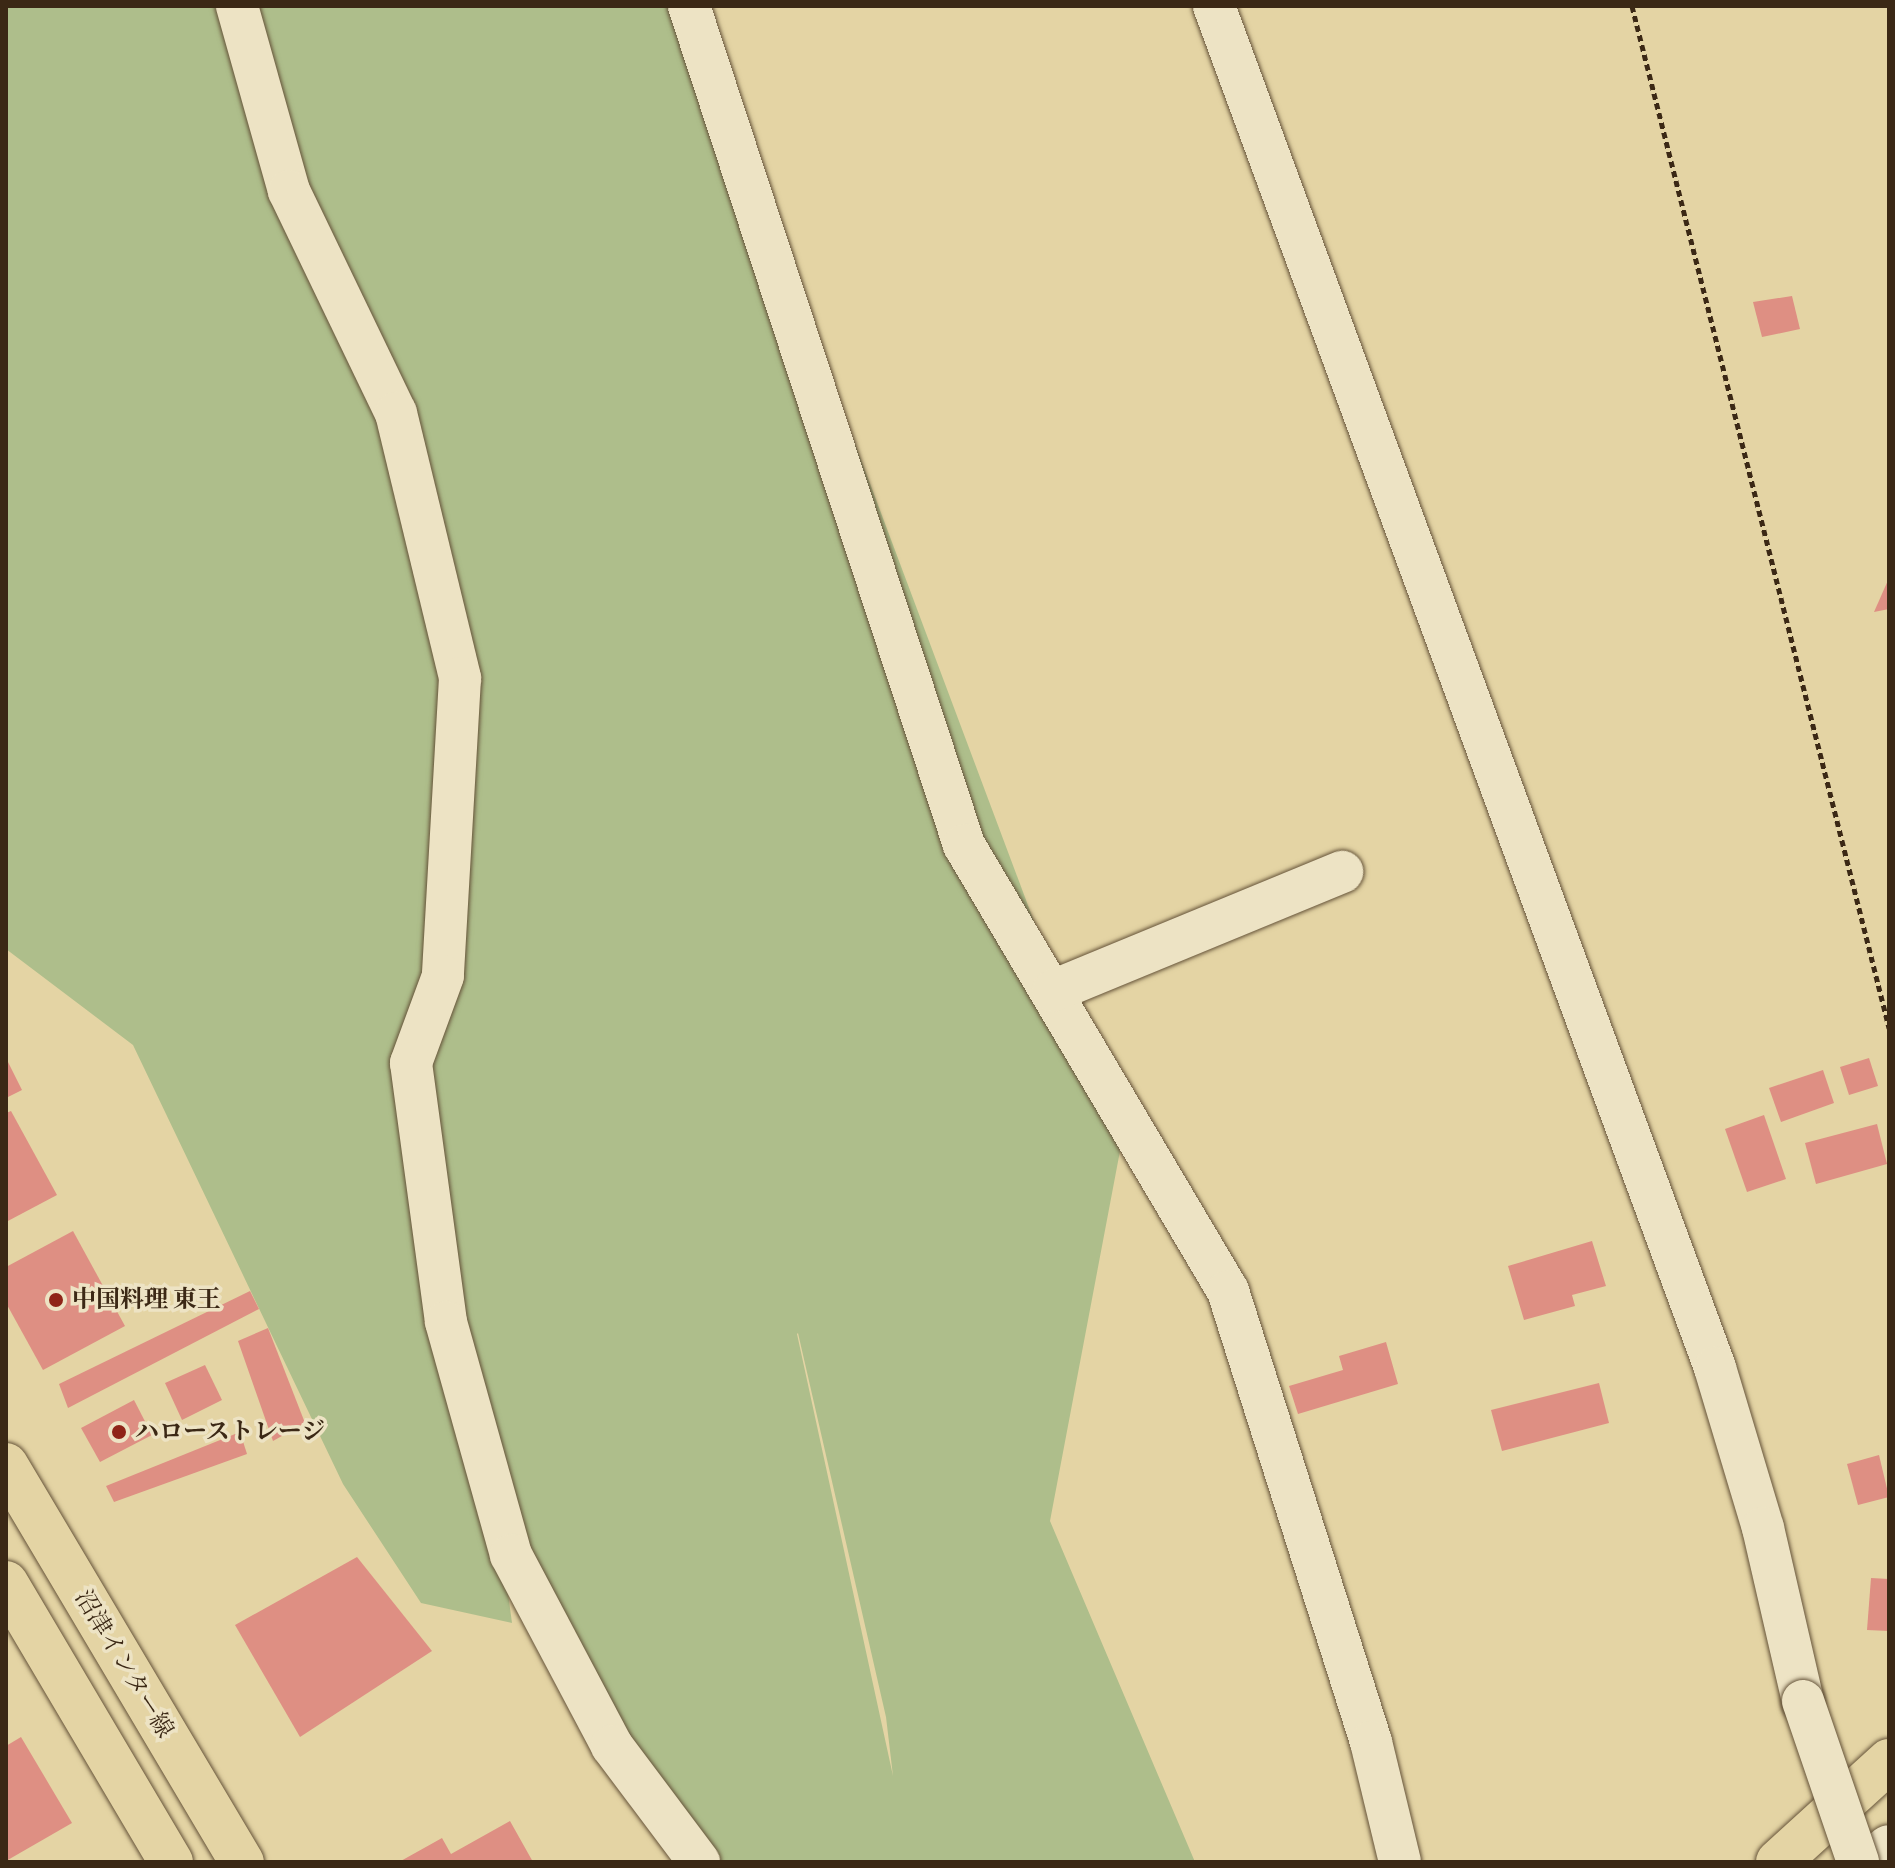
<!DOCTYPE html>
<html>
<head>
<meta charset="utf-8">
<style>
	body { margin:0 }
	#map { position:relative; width:1895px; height:1868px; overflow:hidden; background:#e4d4a4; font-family:"IM FELL Double Pica","Noto Serif JP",serif }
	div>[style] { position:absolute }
	.green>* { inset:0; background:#aebe8b }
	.building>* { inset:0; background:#de8f83 }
	.path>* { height:5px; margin-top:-2.5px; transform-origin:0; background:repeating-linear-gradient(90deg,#3b2815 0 6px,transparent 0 10px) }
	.roads { filter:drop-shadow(0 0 2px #655339) drop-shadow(0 0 2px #655339) }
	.minor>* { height:42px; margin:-21px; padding:0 21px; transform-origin:21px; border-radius:21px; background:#ede3c4 }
	.tertiary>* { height:44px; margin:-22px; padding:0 22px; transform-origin:22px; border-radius:22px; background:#ede3c4 }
	.primary>* { height:44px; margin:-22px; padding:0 22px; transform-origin:22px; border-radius:22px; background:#e4d4a4 }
	.trunk>* { height:44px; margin:-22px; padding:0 22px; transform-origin:22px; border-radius:22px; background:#e4d4a4 }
	.bridges { filter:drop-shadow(0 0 2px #655339) drop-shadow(0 0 2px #655339) }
	.minor-bridge>* { height:42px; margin:-21px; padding:0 21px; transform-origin:21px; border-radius:21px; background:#ede3c4 }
	.dots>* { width:22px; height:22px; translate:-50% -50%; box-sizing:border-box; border:4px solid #ede3c4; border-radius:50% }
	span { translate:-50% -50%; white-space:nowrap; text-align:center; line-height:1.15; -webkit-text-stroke:7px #ede3c4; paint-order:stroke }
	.poi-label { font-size:24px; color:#3b2815; font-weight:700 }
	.left { translate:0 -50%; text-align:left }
	.street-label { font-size:24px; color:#3b2815 }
	.frame { position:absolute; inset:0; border:8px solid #3b2815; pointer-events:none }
</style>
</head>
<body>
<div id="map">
	<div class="green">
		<i style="clip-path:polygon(evenodd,6px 6px,702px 6px,808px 318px,1120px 1151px,1050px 1521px,1195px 1862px,694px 1862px,511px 1555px,485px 1423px,512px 1623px,421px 1603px,343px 1484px,133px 1045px,6px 949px,6px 6px,798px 1333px,886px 1717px,893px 1776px,797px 1334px,798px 1333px)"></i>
	</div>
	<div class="building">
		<i style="clip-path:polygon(1792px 296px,1800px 329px,1762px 337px,1753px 302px)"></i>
		<i style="clip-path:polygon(1889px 578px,1889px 609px,1874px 612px)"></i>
		<i style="clip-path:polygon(6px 1058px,22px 1090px,6px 1098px)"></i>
		<i style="clip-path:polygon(1869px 1058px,1878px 1086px,1849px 1095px,1840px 1067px)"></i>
		<i style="clip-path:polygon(1823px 1070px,1834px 1103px,1781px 1122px,1769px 1088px)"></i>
		<i style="clip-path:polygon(11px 1111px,57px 1195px,6px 1222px,6px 1113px)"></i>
		<i style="clip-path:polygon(1764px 1115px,1786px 1179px,1747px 1192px,1725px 1129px)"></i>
		<i style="clip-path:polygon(1877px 1124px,1887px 1164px,1816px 1184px,1805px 1143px)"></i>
		<i style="clip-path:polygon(73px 1231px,125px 1326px,43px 1370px,6px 1303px,6px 1267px)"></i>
		<i style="clip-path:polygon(1592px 1241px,1606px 1286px,1572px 1295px,1575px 1306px,1524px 1320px,1508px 1266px)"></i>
		<i style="clip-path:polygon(250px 1291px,259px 1309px,68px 1408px,59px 1384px)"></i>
		<i style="clip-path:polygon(268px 1328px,305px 1423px,273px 1441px,238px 1341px)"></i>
		<i style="clip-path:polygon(1386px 1342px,1398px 1384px,1298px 1414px,1289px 1386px,1343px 1370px,1339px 1356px)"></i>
		<i style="clip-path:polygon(205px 1365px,222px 1400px,182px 1420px,165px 1383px)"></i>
		<i style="clip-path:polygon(1599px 1383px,1609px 1423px,1502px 1451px,1491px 1410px)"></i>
		<i style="clip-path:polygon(134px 1400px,152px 1435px,100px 1462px,81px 1428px)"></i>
		<i style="clip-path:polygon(240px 1432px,247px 1454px,114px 1502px,106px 1486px)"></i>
		<i style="clip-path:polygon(1879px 1455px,1889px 1497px,1858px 1505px,1847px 1464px)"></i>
		<i style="clip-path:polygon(357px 1557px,432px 1651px,300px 1737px,235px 1625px)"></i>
		<i style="clip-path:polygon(1871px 1578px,1889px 1579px,1889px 1631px,1867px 1630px)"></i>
		<i style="clip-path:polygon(21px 1737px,72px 1823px,6px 1861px,6px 1746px)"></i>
		<i style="clip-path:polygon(510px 1821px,533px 1862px,399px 1862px,442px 1838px,451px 1854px)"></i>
	</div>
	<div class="path">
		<i style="left:1632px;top:6px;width:1054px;rotate:75.88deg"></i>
	</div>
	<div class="roads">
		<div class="minor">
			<i style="left:237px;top:6px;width:192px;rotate:74.3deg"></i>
			<i style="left:289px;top:191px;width:246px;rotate:64.3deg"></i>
			<i style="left:396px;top:413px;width:273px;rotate:76.4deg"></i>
			<i style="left:460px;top:678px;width:298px;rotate:93.3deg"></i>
			<i style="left:443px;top:976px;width:93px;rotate:110.2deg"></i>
			<i style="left:411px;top:1063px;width:261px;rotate:82.3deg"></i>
			<i style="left:446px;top:1322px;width:242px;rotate:74.4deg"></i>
			<i style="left:511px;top:1555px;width:216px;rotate:62.1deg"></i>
			<i style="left:612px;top:1746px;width:145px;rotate:53.1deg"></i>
			<i style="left:689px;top:6px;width:883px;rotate:71.85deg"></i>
			<i style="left:964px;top:845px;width:518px;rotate:59.38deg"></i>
			<i style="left:1228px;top:1291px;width:473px;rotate:72.4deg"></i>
			<i style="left:1371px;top:1742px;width:123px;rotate:76.4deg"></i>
			<i style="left:1214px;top:6px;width:1451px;rotate:69.8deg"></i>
			<i style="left:1715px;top:1368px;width:167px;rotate:73.3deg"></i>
			<i style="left:1763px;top:1528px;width:178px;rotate:77deg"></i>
			<i style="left:1053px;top:991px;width:313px;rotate:-22.4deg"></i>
		</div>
		<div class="tertiary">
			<i style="left:1871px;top:1862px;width:23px;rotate:-40deg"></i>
		</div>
		<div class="primary">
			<i style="left:6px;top:1465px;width:462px;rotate:59.3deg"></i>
			<i style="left:6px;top:1583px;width:324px;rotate:59.4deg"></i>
		</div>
		<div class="trunk">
			<i style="left:1778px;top:1862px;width:150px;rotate:-42.3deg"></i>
		</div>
	</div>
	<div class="bridges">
		<div class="minor-bridge">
			<i style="left:1803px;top:1701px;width:170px;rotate:71.1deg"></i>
		</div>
	</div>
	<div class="dots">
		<i style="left:56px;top:1300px;background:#8f2418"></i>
		<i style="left:119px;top:1432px;background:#8f2418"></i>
	</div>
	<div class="poi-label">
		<span class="left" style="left:72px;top:1300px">中国料理 東王</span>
		<span class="left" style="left:135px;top:1432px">ハローストレージ</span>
	</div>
	<div class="street-label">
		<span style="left:124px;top:1664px;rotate:59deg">沼津インター線</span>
	</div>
	<div class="frame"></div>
</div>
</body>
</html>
